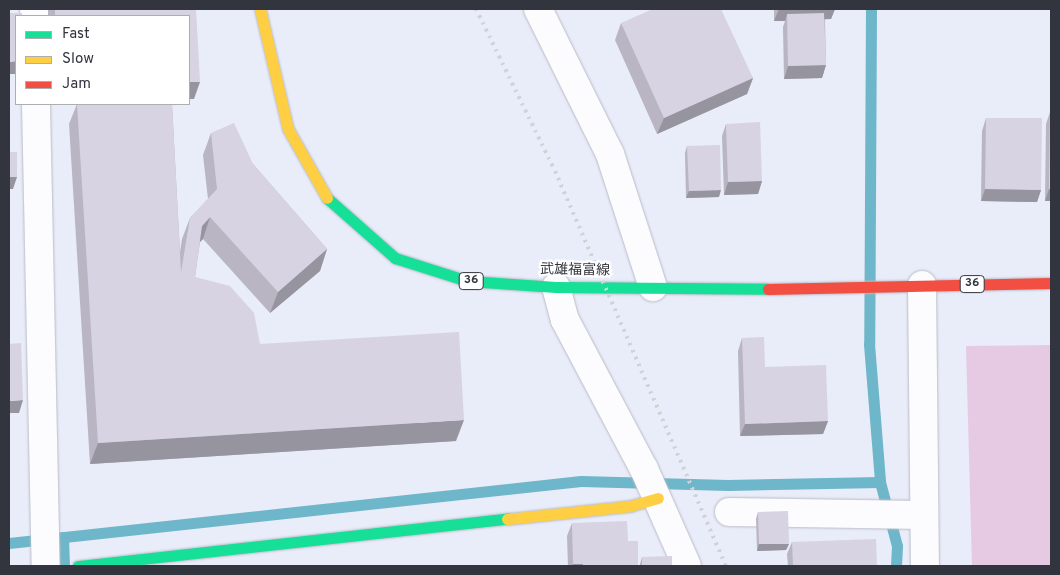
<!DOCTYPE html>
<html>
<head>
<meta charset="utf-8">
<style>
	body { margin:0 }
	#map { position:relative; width:1060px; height:575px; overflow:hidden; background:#e9ecf9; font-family:Overpass,"Noto Sans JP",sans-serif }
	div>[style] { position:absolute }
	.green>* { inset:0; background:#e6c9e2 }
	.stream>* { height:11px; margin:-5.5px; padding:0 5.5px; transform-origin:5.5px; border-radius:5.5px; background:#6eb6c9 }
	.roads { filter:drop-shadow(0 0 1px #b9bcc6) drop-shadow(0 0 1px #b9bcc6) }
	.street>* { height:28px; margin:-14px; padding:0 14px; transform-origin:14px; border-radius:14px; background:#fcfcfe }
	.fast>* { height:11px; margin:-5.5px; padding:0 5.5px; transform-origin:5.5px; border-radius:5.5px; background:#16e098 }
	.slow>* { height:11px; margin:-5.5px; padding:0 5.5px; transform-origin:5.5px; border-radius:5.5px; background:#ffcf43 }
	.jam>* { height:11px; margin:-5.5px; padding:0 5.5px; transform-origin:5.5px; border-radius:5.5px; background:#f24e42 }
	.rail>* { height:4px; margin-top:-2px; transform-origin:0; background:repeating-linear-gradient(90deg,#d1d2d6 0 2.5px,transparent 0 7.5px) }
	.wall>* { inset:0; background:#b9b5c3 }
	.shaded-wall>* { inset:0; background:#96949f }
	.building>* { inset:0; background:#d7d3e3 }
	span { translate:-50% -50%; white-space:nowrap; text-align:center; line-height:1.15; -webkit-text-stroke:4.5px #fff; paint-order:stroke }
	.shield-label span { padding:1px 4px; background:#fff; border:1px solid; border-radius:4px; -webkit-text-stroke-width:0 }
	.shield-label { font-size:12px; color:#33353e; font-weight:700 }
	.street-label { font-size:14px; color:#33353e }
	.frame { position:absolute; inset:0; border:10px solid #33353e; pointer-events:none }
	.legend { position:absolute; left:15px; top:15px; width:175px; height:90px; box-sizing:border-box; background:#fff; border:1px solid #adaeb2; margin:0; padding:6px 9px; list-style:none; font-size:15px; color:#33353e }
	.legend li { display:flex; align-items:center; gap:10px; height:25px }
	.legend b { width:25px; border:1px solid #adaeb2 }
</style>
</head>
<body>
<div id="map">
	<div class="green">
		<i style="clip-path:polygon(1051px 345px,1051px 566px,972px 566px,966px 346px)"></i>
	</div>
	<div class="stream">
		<i style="left:871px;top:9px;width:335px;rotate:90.3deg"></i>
		<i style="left:869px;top:344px;width:138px;rotate:85.4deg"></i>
		<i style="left:880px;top:482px;width:66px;rotate:75.1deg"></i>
		<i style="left:897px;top:546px;width:20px;rotate:93deg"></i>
		<i style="left:63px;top:537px;width:29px;rotate:88deg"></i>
		<i style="left:9px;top:543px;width:575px;rotate:-6.19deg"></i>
		<i style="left:581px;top:481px;width:147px;rotate:1.6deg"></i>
		<i style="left:728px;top:485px;width:152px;rotate:-1.1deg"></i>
	</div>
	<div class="roads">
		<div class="street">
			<i style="left:34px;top:9px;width:7px;rotate:82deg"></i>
			<i style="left:538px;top:9px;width:162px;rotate:63.6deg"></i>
			<i style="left:610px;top:154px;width:140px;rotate:72.1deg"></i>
			<i style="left:36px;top:104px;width:462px;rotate:88.8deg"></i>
			<i style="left:922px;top:285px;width:281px;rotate:89.4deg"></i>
			<i style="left:556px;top:287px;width:34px;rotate:75deg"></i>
			<i style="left:565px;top:320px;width:169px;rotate:62.1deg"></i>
			<i style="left:644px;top:469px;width:106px;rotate:66.1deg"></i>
			<i style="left:729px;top:512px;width:195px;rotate:0.9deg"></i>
		</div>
		<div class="fast">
			<i style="left:327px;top:198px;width:91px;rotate:41.4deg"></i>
			<i style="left:395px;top:258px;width:77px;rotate:17.5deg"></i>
			<i style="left:468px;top:281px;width:88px;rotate:3.9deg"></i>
			<i style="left:556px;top:287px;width:212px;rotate:0.5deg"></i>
			<i style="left:78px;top:566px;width:432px;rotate:-6.3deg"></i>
		</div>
		<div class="slow">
			<i style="left:260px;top:9px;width:123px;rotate:76.9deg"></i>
			<i style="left:288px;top:129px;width:79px;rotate:60.5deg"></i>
			<i style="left:507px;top:519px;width:124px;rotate:-6deg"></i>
			<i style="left:630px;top:506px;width:29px;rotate:-16deg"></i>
		</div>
		<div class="jam">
			<i style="left:768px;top:289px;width:283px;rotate:-1.2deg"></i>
		</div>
	</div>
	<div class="rail">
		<i style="left:476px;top:9px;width:180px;rotate:64deg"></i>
		<i style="left:555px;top:171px;width:430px;rotate:66.6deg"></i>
	</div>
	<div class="wall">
		<i style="clip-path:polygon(48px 9px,196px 9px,194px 99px,189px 99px,189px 16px,48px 16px)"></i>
		<i style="clip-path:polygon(774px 9px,835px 9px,831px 19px,825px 19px,826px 65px,822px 78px,784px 79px,783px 27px,785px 21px,774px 21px)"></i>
		<i style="clip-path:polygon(621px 23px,753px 78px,747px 94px,657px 134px,615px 40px)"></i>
		<i style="clip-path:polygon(52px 104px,172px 104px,180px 252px,182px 239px,190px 218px,208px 199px,203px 155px,211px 133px,253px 164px,327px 249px,320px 271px,270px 313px,203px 239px,200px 242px,195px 277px,260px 344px,456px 441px,90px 464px,69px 124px,77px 104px,52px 105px)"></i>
		<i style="clip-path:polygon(1050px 112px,1051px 201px,1045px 201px,1046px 124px)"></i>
		<i style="clip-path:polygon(986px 118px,1041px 190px,1037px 202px,981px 201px,982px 131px)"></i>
		<i style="clip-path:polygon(726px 124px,762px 181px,758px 194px,724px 195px,722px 136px)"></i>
		<i style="clip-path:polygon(687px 146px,719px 197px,686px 198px,685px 153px)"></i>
		<i style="clip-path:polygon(742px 338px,765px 367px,828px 421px,823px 434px,740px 436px,738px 351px)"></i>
		<i style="clip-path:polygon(758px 512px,789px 544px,786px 550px,757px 551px,756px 519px)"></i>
		<i style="clip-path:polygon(572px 523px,628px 541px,638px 566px,568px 566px,567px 536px)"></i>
		<i style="clip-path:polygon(792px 542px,877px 566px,788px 566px,787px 554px)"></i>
		<i style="clip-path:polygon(642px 557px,672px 566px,640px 566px,640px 564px)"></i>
	</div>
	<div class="shaded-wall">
		<i style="clip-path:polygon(779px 9px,835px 9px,831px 19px,787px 21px,787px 14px,785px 21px,774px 21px)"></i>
		<i style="clip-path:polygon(16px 61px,16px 74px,9px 74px,9px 62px)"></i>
		<i style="clip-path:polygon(826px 65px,822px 78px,784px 79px,788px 66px)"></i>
		<i style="clip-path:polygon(753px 78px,747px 94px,657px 134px,664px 118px)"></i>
		<i style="clip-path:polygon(189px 82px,200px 82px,194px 99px,189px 99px)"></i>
		<i style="clip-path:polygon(53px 104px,78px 104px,52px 105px)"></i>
		<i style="clip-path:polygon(9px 177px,17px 177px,13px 189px,9px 189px)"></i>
		<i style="clip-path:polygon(762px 181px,758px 194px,724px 195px,728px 182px)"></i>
		<i style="clip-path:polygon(985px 189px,1041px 190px,1037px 202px,981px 201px)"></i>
		<i style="clip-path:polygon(1049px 189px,1051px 189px,1051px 201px,1045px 201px)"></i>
		<i style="clip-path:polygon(721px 190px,719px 197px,686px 198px,689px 191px)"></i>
		<i style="clip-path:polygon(210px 217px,203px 239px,194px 248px,202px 226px)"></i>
		<i style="clip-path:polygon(327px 249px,320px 271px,270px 313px,278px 292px)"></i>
		<i style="clip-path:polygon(23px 400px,19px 413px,9px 413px,9px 401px)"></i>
		<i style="clip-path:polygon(464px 420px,456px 441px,90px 464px,98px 443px)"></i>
		<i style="clip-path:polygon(828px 421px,823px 434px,740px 436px,745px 424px)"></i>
		<i style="clip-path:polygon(759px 544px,789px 544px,786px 550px,757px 551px)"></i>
		<i style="clip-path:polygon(573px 564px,583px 564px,582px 566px,572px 566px)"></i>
	</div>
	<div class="building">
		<i style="clip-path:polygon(55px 9px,196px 9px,200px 82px,189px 82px,189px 16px,55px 16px)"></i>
		<i style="clip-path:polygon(653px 9px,721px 9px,753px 78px,664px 118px,621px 23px)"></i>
		<i style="clip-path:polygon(9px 13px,22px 13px,22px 16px,16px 16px,16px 61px,9px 62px)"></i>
		<i style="clip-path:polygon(824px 13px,826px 65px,788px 66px,787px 14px)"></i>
		<i style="clip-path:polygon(77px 104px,172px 104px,181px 272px,190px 218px,217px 189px,211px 133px,234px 123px,253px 164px,327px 249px,278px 292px,210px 217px,202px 226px,195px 277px,230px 286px,254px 313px,260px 344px,459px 332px,464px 420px,98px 443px)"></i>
		<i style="clip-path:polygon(1050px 112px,1051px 112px,1051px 189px,1049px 189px)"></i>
		<i style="clip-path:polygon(986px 118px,1042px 118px,1041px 190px,985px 189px)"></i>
		<i style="clip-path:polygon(760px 122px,762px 181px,728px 182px,726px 124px)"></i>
		<i style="clip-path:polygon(720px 145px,721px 190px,689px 191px,687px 146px)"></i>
		<i style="clip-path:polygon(9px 152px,17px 152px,17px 177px,9px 177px)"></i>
		<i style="clip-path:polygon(764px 337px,765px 367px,826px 365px,828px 421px,745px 424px,742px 338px)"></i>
		<i style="clip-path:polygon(21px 343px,23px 400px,9px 401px,9px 344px)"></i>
		<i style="clip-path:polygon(788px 511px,789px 544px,759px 544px,758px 512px)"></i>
		<i style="clip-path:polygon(627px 521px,628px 541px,638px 541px,638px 566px,583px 566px,583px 564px,573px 564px,572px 523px)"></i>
		<i style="clip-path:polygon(876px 539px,877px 566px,793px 566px,792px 542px)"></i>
		<i style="clip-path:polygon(672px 556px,672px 566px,642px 566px,642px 557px)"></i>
	</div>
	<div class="shield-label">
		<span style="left:471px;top:281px">36</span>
		<span style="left:972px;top:284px">36</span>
	</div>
	<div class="street-label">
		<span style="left:575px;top:271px;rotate:1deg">武雄福富線</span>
	</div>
	<div class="frame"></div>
	<ul class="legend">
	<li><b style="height:6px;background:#16e098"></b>Fast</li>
	<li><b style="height:6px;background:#ffcf43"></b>Slow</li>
	<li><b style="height:6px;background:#f24e42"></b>Jam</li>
	</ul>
</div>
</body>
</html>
